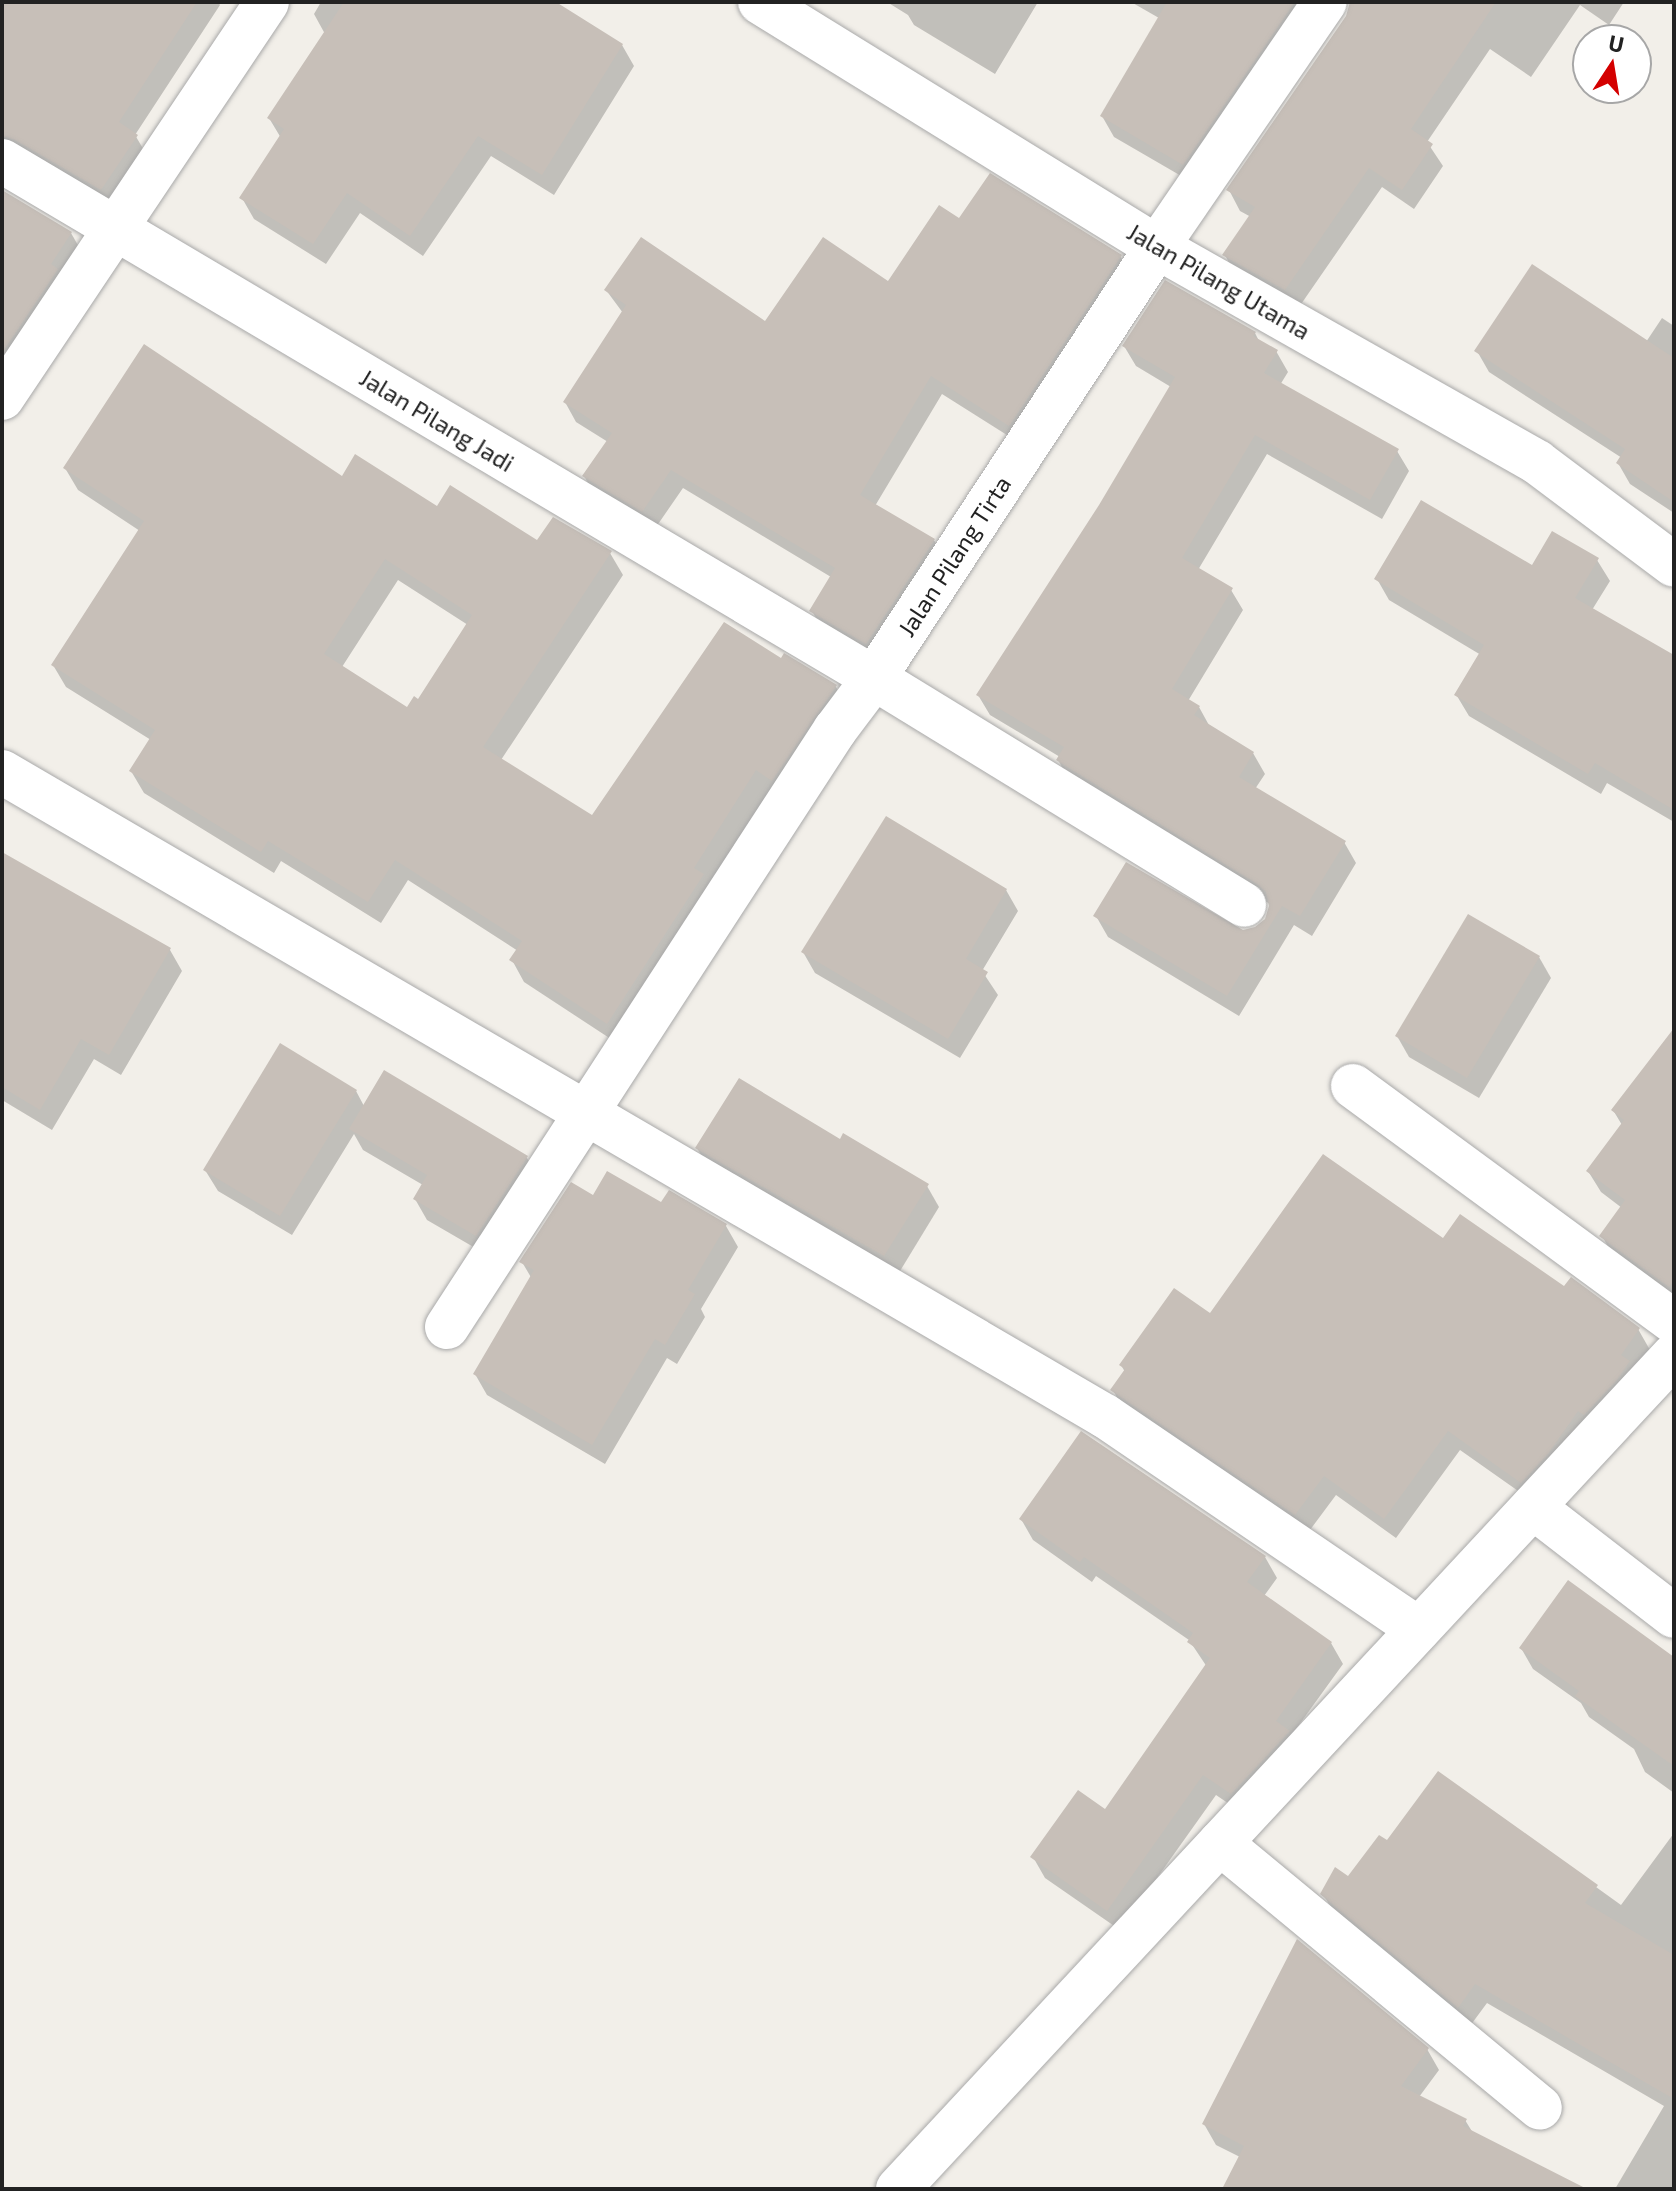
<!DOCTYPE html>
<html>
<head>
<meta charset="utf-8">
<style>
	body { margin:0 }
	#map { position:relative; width:1676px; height:2191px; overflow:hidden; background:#f2efe9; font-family:"Exo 2",sans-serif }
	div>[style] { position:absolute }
	.shadow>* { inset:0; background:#0003 }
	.building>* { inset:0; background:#c7bfb8 }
	.roads { filter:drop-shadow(0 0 2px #a9a9a9) drop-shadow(0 0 2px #a9a9a9) }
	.street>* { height:44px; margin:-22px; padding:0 22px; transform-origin:22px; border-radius:22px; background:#fff }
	span { translate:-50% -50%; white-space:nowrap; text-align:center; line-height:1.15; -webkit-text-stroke:6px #fff; paint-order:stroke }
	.street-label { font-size:24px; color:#222 }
	.frame { position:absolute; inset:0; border:4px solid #222; pointer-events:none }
	.north { position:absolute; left:1572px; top:24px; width:80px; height:80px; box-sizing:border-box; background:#fff; border:2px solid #a7a7a7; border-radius:50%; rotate:12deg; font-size:22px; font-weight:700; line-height:32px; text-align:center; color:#222 }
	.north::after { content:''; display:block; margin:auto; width:28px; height:36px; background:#d40000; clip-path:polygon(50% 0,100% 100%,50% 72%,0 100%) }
</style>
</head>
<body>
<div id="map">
	<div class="shadow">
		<i style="clip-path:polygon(2px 2px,218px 2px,220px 5px,135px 135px,148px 157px,113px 210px,2px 159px)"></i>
		<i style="clip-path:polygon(321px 2px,552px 2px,622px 45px,634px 66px,554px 195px,491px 156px,423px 256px,360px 213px,326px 264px,254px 219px,242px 198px,281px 138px,269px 118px,325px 34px,314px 14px)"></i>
		<i style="clip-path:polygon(887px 2px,1038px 2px,995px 74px,914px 25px,908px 15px)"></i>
		<i style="clip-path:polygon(1131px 2px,1323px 2px,1195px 184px,1114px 137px,1102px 116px,1159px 18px)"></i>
		<i style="clip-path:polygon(1351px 2px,1624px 2px,1609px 25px,1580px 5px,1531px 77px,1490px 49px,1427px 142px,1443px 166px,1414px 209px,1382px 187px,1297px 310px,1236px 276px,1225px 255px,1251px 217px,1240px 211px,1229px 190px,1347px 17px)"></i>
		<i style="clip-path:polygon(2px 192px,71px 233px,83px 254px,2px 390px)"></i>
		<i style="clip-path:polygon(960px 221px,1120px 256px,1132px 275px,1021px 444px,942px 394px,875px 506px,934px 540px,945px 560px,878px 662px,823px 630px,812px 611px,831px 577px,683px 488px,654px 530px,595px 495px,584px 476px,608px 442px,576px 422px,565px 402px,623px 313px,606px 290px,766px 324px,888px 284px)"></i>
		<i style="clip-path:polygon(1662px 318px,1674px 326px,1674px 513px,1630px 484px,1618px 463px,1622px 458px,1489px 372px,1477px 351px,1646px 342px)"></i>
		<i style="clip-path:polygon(1255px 333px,1259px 341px,1276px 351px,1288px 372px,1280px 385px,1397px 451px,1409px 471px,1382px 519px,1267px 454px,1198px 570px,1231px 590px,1243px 610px,1188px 701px,1199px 707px,1210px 727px,1253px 753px,1265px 774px,1255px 789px,1344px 842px,1356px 863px,1312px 936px,1294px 925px,1239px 1016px,1108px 937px,1096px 916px,1242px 932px,1256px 929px,1267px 920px,1270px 904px,1070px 781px,1058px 760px,1060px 757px,990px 715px,978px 695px,1101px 506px,1171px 387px,1136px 366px,1124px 346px)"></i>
		<i style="clip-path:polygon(evenodd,65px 468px,342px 479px,538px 543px,610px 553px,623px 575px,501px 760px,593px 818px,781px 661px,836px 687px,848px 709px,620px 1045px,524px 982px,512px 960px,518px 951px,408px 880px,381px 923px,281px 861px,274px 873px,144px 793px,131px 771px,151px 740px,66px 687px,53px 665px,140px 531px,78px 490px,65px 468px,398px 580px,468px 625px,419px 701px,408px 710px,342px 667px,398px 580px)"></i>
		<i style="clip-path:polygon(1597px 560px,1610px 581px,1592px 610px,1674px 679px,1674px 822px,1607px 783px,1601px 794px,1469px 716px,1457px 696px,1481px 655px,1389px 600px,1377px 579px)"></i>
		<i style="clip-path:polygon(2px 854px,170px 950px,182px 971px,121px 1075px,94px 1059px,52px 1130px,2px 1100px)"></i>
		<i style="clip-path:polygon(1006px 890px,1018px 911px,982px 971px,998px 995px,960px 1058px,815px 973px,803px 952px)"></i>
		<i style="clip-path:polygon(1539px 957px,1551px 978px,1479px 1098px,1409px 1057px,1397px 1036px)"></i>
		<i style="clip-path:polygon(1674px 1031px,1674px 1292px,1670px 1298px,1614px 1257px,1602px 1236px,1622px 1208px,1601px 1192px,1588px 1171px,1622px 1125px,1613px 1110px)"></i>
		<i style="clip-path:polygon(356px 1091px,364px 1106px,527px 1158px,539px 1179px,489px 1256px,427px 1220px,415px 1199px,423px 1185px,363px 1150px,354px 1134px,292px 1235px,218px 1191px,205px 1170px)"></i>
		<i style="clip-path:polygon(840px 1142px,927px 1186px,939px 1207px,897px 1276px,709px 1169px,697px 1148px)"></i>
		<i style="clip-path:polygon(594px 1197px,662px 1205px,726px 1226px,738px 1247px,701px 1309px,705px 1317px,677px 1364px,667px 1358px,605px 1464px,487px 1395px,475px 1374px,532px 1279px,522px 1262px)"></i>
		<i style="clip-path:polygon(1443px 1241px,1564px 1289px,1638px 1329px,1650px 1350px,1534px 1502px,1460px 1450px,1396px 1538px,1336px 1495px,1307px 1534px,1124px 1411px,1113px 1390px,1125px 1372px,1121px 1365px,1211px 1316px)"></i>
		<i style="clip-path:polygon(1021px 1519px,1265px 1557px,1277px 1578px,1264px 1596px,1331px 1643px,1343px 1664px,1291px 1736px,1244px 1814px,1216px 1795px,1120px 1930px,1045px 1878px,1033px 1857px,1106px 1812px,1207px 1667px,1189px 1640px,1096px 1576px,1092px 1582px,1033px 1540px)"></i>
		<i style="clip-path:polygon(1521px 1648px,1674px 1676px,1674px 1793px,1645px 1772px,1634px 1749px,1589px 1717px,1581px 1703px,1533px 1669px)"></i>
		<i style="clip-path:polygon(1439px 1774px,1621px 1905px,1674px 1833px,1674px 2189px,1615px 2189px,1664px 2106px,1487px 2003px,1470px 2026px,1335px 1914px,1323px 1894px,1348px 1879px,1388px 1843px)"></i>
		<i style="clip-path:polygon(1427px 2049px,1439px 2070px,1419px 2097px,1465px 2120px,1473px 2133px,1583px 2189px,1224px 2189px,1240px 2157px,1216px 2145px,1204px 2124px)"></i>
	</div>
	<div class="building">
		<i style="clip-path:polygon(2px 2px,197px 2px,119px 122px,138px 135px,101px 190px,15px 140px,2px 136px)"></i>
		<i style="clip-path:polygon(344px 2px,556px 2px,623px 44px,542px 175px,478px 136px,410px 236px,347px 193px,313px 244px,239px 198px,284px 129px,267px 118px)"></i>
		<i style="clip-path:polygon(1167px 2px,1295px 2px,1183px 165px,1100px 116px)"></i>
		<i style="clip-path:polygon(1350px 2px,1496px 2px,1411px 129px,1433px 144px,1402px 190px,1369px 168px,1285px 290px,1222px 255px,1255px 207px,1226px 190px,1346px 16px)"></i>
		<i style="clip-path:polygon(990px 173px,1122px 255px,1009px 426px,931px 376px,860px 495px,935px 539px,866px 644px,809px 611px,835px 568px,671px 470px,642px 512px,582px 476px,612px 433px,563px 402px,626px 305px,604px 290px,641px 237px,765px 321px,823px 237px,888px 281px,939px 205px,959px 218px)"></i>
		<i style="clip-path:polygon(2px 190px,72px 232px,51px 264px,58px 269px,2px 353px)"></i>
		<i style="clip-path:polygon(1532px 264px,1674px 358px,1674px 502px,1616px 463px,1625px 449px,1474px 351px)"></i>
		<i style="clip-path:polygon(1165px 280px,1256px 332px,1253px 336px,1278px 350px,1264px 373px,1399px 449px,1370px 500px,1255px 435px,1182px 558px,1233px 588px,1172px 689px,1200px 706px,1194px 715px,1254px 752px,1239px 777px,1346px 841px,1300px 916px,1282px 906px,1227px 996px,1093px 916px,1126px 862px,1243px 930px,1255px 927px,1265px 919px,1269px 906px,1266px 892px,1257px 884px,1056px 760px,1064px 747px,976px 695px,1099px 505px,1175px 377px,1122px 346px)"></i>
		<i style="clip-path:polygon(evenodd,144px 344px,342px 476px,355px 454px,437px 506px,450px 485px,537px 540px,553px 517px,612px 551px,483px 747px,592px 815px,724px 622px,781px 658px,784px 653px,837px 685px,772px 781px,756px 770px,694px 868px,704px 874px,607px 1024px,509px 960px,522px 941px,395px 860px,368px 902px,268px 841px,261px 852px,129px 771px,155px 730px,51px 665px,144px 521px,63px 468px,144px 344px,385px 559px,472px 615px,418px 699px,414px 696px,407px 707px,324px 654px,385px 559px)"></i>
		<i style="clip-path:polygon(1421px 500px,1532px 565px,1552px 531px,1599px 558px,1575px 598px,1674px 655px,1674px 810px,1595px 763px,1588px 774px,1454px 695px,1484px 645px,1374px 579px)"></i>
		<i style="clip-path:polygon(886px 816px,1007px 889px,966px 959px,988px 972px,948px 1039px,801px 952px)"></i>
		<i style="clip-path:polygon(2px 852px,171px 948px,109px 1055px,81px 1039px,40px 1110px,2px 1087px)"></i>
		<i style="clip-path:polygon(1468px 914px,1540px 956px,1467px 1078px,1395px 1036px)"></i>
		<i style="clip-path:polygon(1674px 1028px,1674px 1280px,1669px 1287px,1599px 1236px,1625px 1200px,1586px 1171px,1624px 1120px,1611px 1110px)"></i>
		<i style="clip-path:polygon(280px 1043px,357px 1090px,280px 1216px,203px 1170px)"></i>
		<i style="clip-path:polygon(384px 1070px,528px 1156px,476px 1236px,413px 1199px,427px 1175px,349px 1129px)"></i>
		<i style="clip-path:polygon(739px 1078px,840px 1139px,843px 1133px,929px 1184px,884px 1256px,695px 1148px)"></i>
		<i style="clip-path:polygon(1323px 1154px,1443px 1238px,1460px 1214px,1564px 1286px,1571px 1277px,1640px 1328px,1621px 1355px,1630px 1361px,1617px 1380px,1584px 1415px,1578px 1411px,1548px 1454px,1521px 1483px,1448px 1431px,1384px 1519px,1324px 1476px,1295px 1515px,1110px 1390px,1125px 1369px,1119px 1365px,1174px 1288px,1210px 1313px)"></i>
		<i style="clip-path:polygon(607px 1171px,661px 1202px,669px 1190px,727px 1224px,688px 1290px,695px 1294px,665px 1345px,655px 1339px,592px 1445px,473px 1374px,534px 1270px,519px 1262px,571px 1182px,593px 1195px)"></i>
		<i style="clip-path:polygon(1081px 1431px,1266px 1556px,1247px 1582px,1332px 1642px,1276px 1721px,1290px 1731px,1231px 1794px,1203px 1775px,1107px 1911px,1030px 1857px,1078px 1790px,1105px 1809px,1210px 1658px,1187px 1642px,1193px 1633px,1084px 1557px,1080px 1562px,1019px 1519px)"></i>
		<i style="clip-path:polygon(1568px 1580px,1674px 1657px,1674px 1766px,1575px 1696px,1579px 1691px,1519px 1648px)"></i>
		<i style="clip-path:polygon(1438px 1771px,1598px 1885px,1585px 1903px,1674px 1955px,1674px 2099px,1475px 1984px,1458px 2008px,1320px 1894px,1335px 1867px,1348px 1876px,1379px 1835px,1387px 1840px)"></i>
		<i style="clip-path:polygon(1297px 1939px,1429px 2048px,1401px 2086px,1467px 2119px,1463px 2126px,1587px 2189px,1222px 2189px,1244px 2146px,1202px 2124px)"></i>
	</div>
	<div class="roads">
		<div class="street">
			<i style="left:760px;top:2px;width:467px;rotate:31.7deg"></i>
			<i style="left:1157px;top:247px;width:437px;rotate:29.5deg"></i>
			<i style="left:1537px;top:462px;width:171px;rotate:36.9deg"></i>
			<i style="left:2px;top:161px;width:1014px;rotate:30.66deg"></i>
			<i style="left:874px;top:678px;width:434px;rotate:31.5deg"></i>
			<i style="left:2px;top:398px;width:476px;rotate:-56.2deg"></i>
			<i style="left:2px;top:772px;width:1277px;rotate:30.28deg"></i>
			<i style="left:1105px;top:1416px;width:379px;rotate:34.2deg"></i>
			<i style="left:1353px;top:1086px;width:398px;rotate:36.3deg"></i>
			<i style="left:447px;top:1327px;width:712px;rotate:-56.98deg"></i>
			<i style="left:835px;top:730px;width:65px;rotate:-53.1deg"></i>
			<i style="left:874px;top:678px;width:516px;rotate:-56.71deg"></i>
			<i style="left:1157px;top:247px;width:297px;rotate:-55.6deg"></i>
			<i style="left:1533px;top:1507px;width:178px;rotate:37.7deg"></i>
			<i style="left:1220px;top:1843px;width:415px;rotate:39.6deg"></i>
			<i style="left:898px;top:2189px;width:1139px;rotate:-47.06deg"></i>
		</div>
	</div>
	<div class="street-label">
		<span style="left:1219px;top:281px;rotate:30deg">Jalan Pilang Utama</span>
		<span style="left:437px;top:420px;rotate:31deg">Jalan Pilang Jadi</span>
		<span style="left:954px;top:556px;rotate:-57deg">Jalan Pilang Tirta</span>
	</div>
	<div class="frame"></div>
	<div class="north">U</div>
</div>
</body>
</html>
